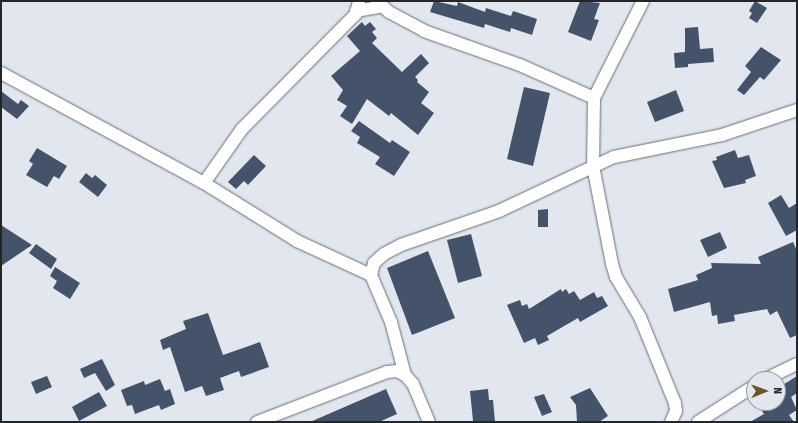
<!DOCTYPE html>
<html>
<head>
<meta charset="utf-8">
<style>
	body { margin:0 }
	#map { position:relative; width:798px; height:423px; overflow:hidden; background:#e2e7ef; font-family:"Fira Sans Condensed",sans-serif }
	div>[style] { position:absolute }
	.building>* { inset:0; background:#45536a }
	.roads { filter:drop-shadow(0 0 1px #696d75) drop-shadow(0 0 1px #696d75) }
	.minor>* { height:12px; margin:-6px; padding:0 6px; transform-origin:6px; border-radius:6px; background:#fff }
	span { translate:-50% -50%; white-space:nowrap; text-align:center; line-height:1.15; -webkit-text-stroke:4px #e2e7ef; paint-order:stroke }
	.frame { position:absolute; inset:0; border:2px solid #232528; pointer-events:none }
	.north { position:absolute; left:746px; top:371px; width:40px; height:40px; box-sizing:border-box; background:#e2e7ef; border:1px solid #96999f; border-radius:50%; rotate:89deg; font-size:11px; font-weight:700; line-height:16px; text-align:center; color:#232528 }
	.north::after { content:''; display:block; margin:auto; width:14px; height:18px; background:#6d5425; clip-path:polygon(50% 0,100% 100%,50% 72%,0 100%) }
</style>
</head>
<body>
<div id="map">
	<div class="building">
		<i style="clip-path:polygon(434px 1px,457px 6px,458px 2px,485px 12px,486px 8px,511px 16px,513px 11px,537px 19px,532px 35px,511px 28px,510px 32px,485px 24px,484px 28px,430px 12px)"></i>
		<i style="clip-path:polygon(580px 1px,600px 3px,594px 19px,599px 20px,591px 41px,568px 32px)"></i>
		<i style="clip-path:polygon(755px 1px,767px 8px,757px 23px,749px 18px,752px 13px,749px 11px)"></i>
		<i style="clip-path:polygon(362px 22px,365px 26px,370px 22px,376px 29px,372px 32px,377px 38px,372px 43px,402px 72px,421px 54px,429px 63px,415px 77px,418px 80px,417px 82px,429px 92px,421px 103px,434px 113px,418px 135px,391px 113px,389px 116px,367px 99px,352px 124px,340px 116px,347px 106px,337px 100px,343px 90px,331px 76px,360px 51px,347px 36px)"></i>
		<i style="clip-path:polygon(698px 27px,700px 49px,713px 48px,714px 62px,688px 64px,688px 67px,675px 68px,674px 53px,685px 52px,685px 28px)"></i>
		<i style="clip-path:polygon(761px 47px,781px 60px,764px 80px,760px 77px,744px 95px,737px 90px,751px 72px,745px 66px)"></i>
		<i style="clip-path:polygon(524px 87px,550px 93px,533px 166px,507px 159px)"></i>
		<i style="clip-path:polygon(676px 90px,684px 111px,655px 122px,647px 102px)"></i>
		<i style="clip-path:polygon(1px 91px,18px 104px,21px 100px,29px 106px,17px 119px,1px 107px)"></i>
		<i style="clip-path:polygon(359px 121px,390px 143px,392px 140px,410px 152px,394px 176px,375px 164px,380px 157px,357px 143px,360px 137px,351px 131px)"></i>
		<i style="clip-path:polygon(37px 148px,67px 166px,59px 179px,54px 176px,47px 187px,26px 175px,33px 164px,29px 161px)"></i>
		<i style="clip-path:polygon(735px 150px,738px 158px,749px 155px,756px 176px,745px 180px,746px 183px,724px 188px,712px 161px,717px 160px,716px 157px)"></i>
		<i style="clip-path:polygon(254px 155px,266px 166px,248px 185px,244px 181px,236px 189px,228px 182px)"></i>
		<i style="clip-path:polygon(86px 173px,92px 178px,95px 175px,107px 185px,98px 197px,79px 182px)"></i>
		<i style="clip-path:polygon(781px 195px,789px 208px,797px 203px,797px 230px,786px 236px,768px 203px)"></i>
		<i style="clip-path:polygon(548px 209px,548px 227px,538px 227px,538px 210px)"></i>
		<i style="clip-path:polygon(1px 225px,32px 245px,1px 266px)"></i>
		<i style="clip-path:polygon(720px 232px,727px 248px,708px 257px,700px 240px)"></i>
		<i style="clip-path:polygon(471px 234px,482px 276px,458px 283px,447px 240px)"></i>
		<i style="clip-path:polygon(793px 242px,797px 251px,797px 335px,790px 338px,777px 311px,770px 315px,767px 309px,734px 315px,735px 321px,718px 324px,717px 315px,712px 316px,710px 302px,674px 312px,668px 289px,698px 280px,696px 275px,712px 268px,711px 263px,761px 264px,758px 257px)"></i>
		<i style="clip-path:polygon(36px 244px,57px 259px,51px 269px,29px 253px)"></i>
		<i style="clip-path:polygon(428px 251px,455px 318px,412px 335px,387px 268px)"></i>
		<i style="clip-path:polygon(55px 267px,80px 283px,70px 299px,53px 288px,57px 281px,50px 276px)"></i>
		<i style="clip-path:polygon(561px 289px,562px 292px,566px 289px,569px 294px,574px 291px,580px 300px,594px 292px,597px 298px,602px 296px,608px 306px,580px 322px,578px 318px,547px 336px,549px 340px,538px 345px,535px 338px,524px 343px,507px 305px,520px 300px,522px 306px,527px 304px,529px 309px)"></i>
		<i style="clip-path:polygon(208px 313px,223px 355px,260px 342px,269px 367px,241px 377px,239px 371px,220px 378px,224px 390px,206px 396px,202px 386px,185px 392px,170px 347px,163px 350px,160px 340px,186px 329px,183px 321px)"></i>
		<i style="clip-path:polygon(102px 359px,115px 385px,106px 391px,95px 373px,84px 378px,80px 369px)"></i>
		<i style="clip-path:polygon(47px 376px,52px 387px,36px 394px,31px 382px)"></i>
		<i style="clip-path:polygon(797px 376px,797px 393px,791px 397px,797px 410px,789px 415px,794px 422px,750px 422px,764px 414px,759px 406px,764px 403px,778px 403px,778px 388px)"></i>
		<i style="clip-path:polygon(160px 379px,165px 391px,170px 389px,175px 404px,161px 410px,159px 405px,135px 414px,132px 405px,127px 406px,121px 390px,144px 381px,145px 385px)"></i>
		<i style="clip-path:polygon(590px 388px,608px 416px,599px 422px,577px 422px,576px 405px,570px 397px)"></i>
		<i style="clip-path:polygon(386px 389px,397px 414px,379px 422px,310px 422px)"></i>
		<i style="clip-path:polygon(488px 389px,489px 400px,493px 400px,495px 422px,473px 421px,470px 391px)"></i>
		<i style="clip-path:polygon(99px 392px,107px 406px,79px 421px,72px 407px)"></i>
		<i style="clip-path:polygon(544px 394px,552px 412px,542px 416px,534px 397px)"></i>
	</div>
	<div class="roads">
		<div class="minor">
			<i style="left:377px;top:1px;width:16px;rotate:43deg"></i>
			<i style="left:389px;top:12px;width:40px;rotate:28deg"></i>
			<i style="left:424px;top:31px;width:102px;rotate:19.5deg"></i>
			<i style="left:520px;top:65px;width:81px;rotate:24deg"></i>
			<i style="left:643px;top:1px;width:109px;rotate:116.8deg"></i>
			<i style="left:594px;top:98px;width:68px;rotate:90.8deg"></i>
			<i style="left:593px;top:166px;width:100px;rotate:79deg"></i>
			<i style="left:612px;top:264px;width:14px;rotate:73deg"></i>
			<i style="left:616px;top:277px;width:47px;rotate:59deg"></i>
			<i style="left:640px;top:317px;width:93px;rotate:67.9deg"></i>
			<i style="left:675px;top:403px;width:8px;rotate:83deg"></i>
			<i style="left:676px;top:411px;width:12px;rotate:114deg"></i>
			<i style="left:356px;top:11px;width:27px;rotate:-10deg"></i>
			<i style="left:1px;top:73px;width:231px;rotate:28.5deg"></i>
			<i style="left:204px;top:183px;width:110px;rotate:31.9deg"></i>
			<i style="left:297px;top:241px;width:81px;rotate:24.7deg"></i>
			<i style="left:204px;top:183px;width:66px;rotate:-54.9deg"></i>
			<i style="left:242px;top:129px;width:162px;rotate:-45.3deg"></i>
			<i style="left:356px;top:14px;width:13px;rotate:-77deg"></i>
			<i style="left:405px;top:375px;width:55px;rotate:-104.8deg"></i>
			<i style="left:391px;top:322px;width:51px;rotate:-113.1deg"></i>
			<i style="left:371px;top:275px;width:12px;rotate:-76deg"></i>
			<i style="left:374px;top:263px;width:13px;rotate:-42deg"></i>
			<i style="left:384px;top:254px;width:19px;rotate:-28deg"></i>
			<i style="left:401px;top:245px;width:104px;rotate:-19.1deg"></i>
			<i style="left:499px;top:211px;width:127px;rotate:-25.2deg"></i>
			<i style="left:614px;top:157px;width:110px;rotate:-11.5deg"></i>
			<i style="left:722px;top:135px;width:79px;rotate:-18.4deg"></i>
			<i style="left:766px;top:379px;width:34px;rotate:-26deg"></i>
			<i style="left:257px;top:422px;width:139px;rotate:-21deg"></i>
			<i style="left:387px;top:372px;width:10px;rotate:-6deg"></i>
			<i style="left:397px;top:371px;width:9px;rotate:27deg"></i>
			<i style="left:405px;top:375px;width:12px;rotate:48deg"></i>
			<i style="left:413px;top:384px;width:41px;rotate:67.2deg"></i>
			<i style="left:698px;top:422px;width:67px;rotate:-32.7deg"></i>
		</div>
	</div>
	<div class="frame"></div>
	<div class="north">N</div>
</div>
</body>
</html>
